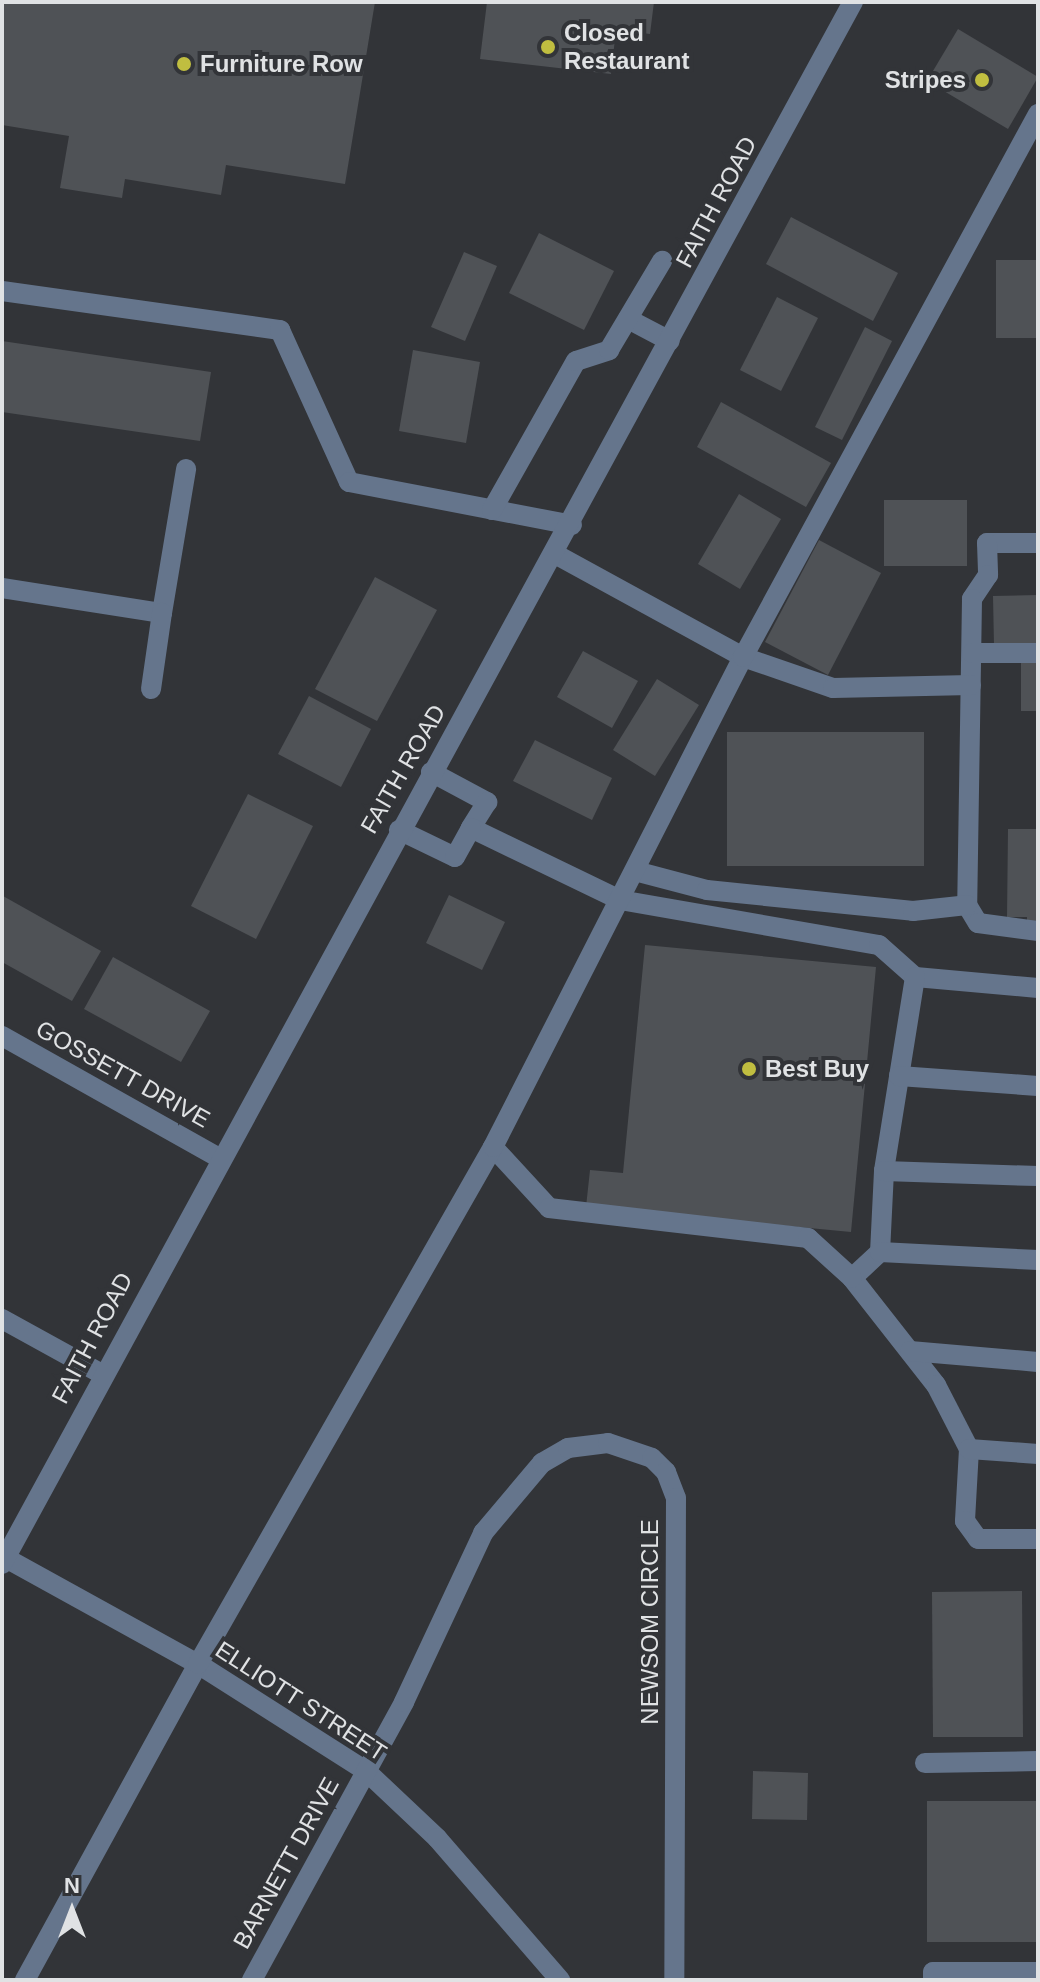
<!DOCTYPE html>
<html>
<head>
<meta charset="utf-8">
<style>
	body { margin:0 }
	#map { position:relative; width:1040px; height:1982px; overflow:hidden; background:#323438; font-family:Arial,sans-serif }
	div>[style] { position:absolute }
	.building>* { inset:0; background:#4f5256 }
	.minor>* { height:20px; margin:-10px; padding:0 10px; transform-origin:10px; border-radius:10px; background:#65758c }
	.dots>* { width:22px; height:22px; translate:-50% -50%; box-sizing:border-box; border:4px solid #323438; border-radius:50% }
	span { translate:-50% -50%; white-space:nowrap; text-align:center; line-height:1.15; -webkit-text-stroke:8px #323438; paint-order:stroke }
	.poi-label { font-size:24px; color:#e0e2e4; font-weight:700 }
	.left { translate:0 -50%; text-align:left }
	.right { translate:-100% -50%; text-align:right }
	.street-label { font-size:24px; color:#e0e2e4 }
	.frame { position:absolute; inset:0; border:4px solid #e0e2e4; pointer-events:none }
	.north { position:absolute; left:32px; top:1870px; width:80px; height:80px; -webkit-text-stroke:6px #323438; paint-order:stroke; rotate:0deg; font-size:22px; font-weight:700; line-height:32px; text-align:center; color:#e0e2e4 }
	.north::after { content:''; display:block; margin:auto; width:28px; height:36px; background:#e0e2e4; clip-path:polygon(50% 0,100% 100%,50% 72%,0 100%) }
</style>
</head>
<body>
<div id="map">
	<div class="building">
		<i style="clip-path:polygon(2px 2px,375px 2px,345px 184px,226px 165px,221px 195px,125px 179px,122px 198px,60px 188px,69px 136px,2px 125px)"></i>
		<i style="clip-path:polygon(487px 2px,654px 2px,650px 34px,616px 30px,611px 74px,480px 59px)"></i>
		<i style="clip-path:polygon(958px 29px,1038px 77px,1008px 129px,927px 81px)"></i>
		<i style="clip-path:polygon(791px 217px,898px 273px,873px 321px,766px 264px)"></i>
		<i style="clip-path:polygon(539px 233px,614px 271px,584px 330px,509px 293px)"></i>
		<i style="clip-path:polygon(464px 252px,497px 266px,465px 341px,431px 327px)"></i>
		<i style="clip-path:polygon(996px 260px,1038px 260px,1038px 338px,996px 338px)"></i>
		<i style="clip-path:polygon(777px 297px,818px 318px,781px 391px,740px 370px)"></i>
		<i style="clip-path:polygon(865px 327px,892px 341px,842px 440px,815px 427px)"></i>
		<i style="clip-path:polygon(2px 341px,211px 372px,200px 441px,2px 412px)"></i>
		<i style="clip-path:polygon(413px 350px,480px 362px,466px 443px,399px 431px)"></i>
		<i style="clip-path:polygon(721px 402px,831px 463px,806px 507px,697px 447px)"></i>
		<i style="clip-path:polygon(739px 494px,781px 519px,740px 589px,698px 564px)"></i>
		<i style="clip-path:polygon(884px 500px,967px 500px,967px 566px,884px 566px)"></i>
		<i style="clip-path:polygon(819px 540px,881px 573px,828px 675px,765px 642px)"></i>
		<i style="clip-path:polygon(375px 577px,437px 610px,377px 721px,315px 689px)"></i>
		<i style="clip-path:polygon(1038px 595px,1038px 645px,994px 645px,993px 596px)"></i>
		<i style="clip-path:polygon(583px 651px,638px 681px,612px 728px,557px 697px)"></i>
		<i style="clip-path:polygon(1021px 662px,1038px 662px,1038px 711px,1021px 711px)"></i>
		<i style="clip-path:polygon(657px 679px,699px 705px,655px 776px,613px 750px)"></i>
		<i style="clip-path:polygon(309px 696px,371px 729px,341px 787px,278px 754px)"></i>
		<i style="clip-path:polygon(727px 732px,924px 732px,924px 866px,727px 866px)"></i>
		<i style="clip-path:polygon(535px 740px,612px 778px,592px 820px,513px 781px)"></i>
		<i style="clip-path:polygon(248px 794px,313px 826px,256px 939px,191px 906px)"></i>
		<i style="clip-path:polygon(1008px 829px,1038px 829px,1038px 924px,1027px 924px,1027px 917px,1007px 917px)"></i>
		<i style="clip-path:polygon(449px 895px,505px 922px,482px 970px,426px 943px)"></i>
		<i style="clip-path:polygon(3px 896px,101px 951px,72px 1001px,2px 962px)"></i>
		<i style="clip-path:polygon(645px 945px,876px 967px,851px 1232px,586px 1207px,590px 1170px,623px 1173px)"></i>
		<i style="clip-path:polygon(113px 957px,210px 1011px,181px 1062px,84px 1009px)"></i>
		<i style="clip-path:polygon(1022px 1591px,1023px 1737px,933px 1737px,932px 1592px)"></i>
		<i style="clip-path:polygon(753px 1771px,808px 1773px,807px 1820px,752px 1819px)"></i>
		<i style="clip-path:polygon(927px 1801px,1038px 1801px,1038px 1942px,927px 1942px)"></i>
	</div>
	<div class="minor">
		<i style="left:2px;top:291px;width:281px;rotate:8deg"></i>
		<i style="left:280px;top:330px;width:167px;rotate:65.6deg"></i>
		<i style="left:349px;top:482px;width:227px;rotate:10.9deg"></i>
		<i style="left:628px;top:319px;width:47px;rotate:27.6deg"></i>
		<i style="left:492px;top:510px;width:171px;rotate:-60.6deg"></i>
		<i style="left:576px;top:361px;width:35px;rotate:-18deg"></i>
		<i style="left:609px;top:350px;width:104px;rotate:-59.2deg"></i>
		<i style="left:1038px;top:543px;width:51px;rotate:180deg"></i>
		<i style="left:987px;top:543px;width:32px;rotate:88deg"></i>
		<i style="left:988px;top:575px;width:29px;rotate:124deg"></i>
		<i style="left:972px;top:599px;width:306px;rotate:90.9deg"></i>
		<i style="left:967px;top:905px;width:21px;rotate:59deg"></i>
		<i style="left:978px;top:923px;width:61px;rotate:7.6deg"></i>
		<i style="left:555px;top:554px;width:214px;rotate:28.7deg"></i>
		<i style="left:743px;top:657px;width:95px;rotate:19deg"></i>
		<i style="left:833px;top:688px;width:138px;rotate:-1.2deg"></i>
		<i style="left:2px;top:588px;width:162px;rotate:8.9deg"></i>
		<i style="left:162px;top:613px;width:146px;rotate:-80.5deg"></i>
		<i style="left:972px;top:653px;width:66px"></i>
		<i style="left:151px;top:689px;width:77px;rotate:-81.8deg"></i>
		<i style="left:431px;top:772px;width:64px;rotate:28.2deg"></i>
		<i style="left:487px;top:802px;width:31px;rotate:122deg"></i>
		<i style="left:471px;top:828px;width:165px;rotate:25.8deg"></i>
		<i style="left:620px;top:900px;width:263px;rotate:9.9deg"></i>
		<i style="left:879px;top:945px;width:48px;rotate:41.6deg"></i>
		<i style="left:399px;top:830px;width:62px;rotate:25.7deg"></i>
		<i style="left:455px;top:857px;width:33px;rotate:-61deg"></i>
		<i style="left:635px;top:871px;width:74px;rotate:14.8deg"></i>
		<i style="left:707px;top:890px;width:207px;rotate:5.8deg"></i>
		<i style="left:913px;top:911px;width:54px;rotate:-6.3deg"></i>
		<i style="left:1038px;top:988px;width:123px;rotate:-174.9deg"></i>
		<i style="left:915px;top:977px;width:196px;rotate:99.1deg"></i>
		<i style="left:884px;top:1171px;width:81px;rotate:92.8deg"></i>
		<i style="left:880px;top:1252px;width:38px;rotate:137deg"></i>
		<i style="left:852px;top:1278px;width:136px;rotate:51.9deg"></i>
		<i style="left:936px;top:1385px;width:72px;rotate:62.7deg"></i>
		<i style="left:969px;top:1449px;width:72px;rotate:93.2deg"></i>
		<i style="left:965px;top:1521px;width:22px;rotate:54deg"></i>
		<i style="left:978px;top:1539px;width:60px"></i>
		<i style="left:2px;top:1036px;width:249px;rotate:29.3deg"></i>
		<i style="left:899px;top:1076px;width:139px;rotate:4.1deg"></i>
		<i style="left:493px;top:1147px;width:83px;rotate:47.4deg"></i>
		<i style="left:549px;top:1208px;width:261px;rotate:6.6deg"></i>
		<i style="left:808px;top:1238px;width:59px;rotate:42.3deg"></i>
		<i style="left:884px;top:1171px;width:154px;rotate:1.9deg"></i>
		<i style="left:880px;top:1252px;width:158px;rotate:2.9deg"></i>
		<i style="left:2px;top:1319px;width:114px;rotate:28.8deg"></i>
		<i style="left:910px;top:1351px;width:128px;rotate:4.9deg"></i>
		<i style="left:969px;top:1449px;width:69px;rotate:4.1deg"></i>
		<i style="left:2px;top:1556px;width:224px;rotate:28.9deg"></i>
		<i style="left:198px;top:1664px;width:199px;rotate:32.5deg"></i>
		<i style="left:366px;top:1771px;width:98px;rotate:43.3deg"></i>
		<i style="left:437px;top:1838px;width:188px;rotate:49.1deg"></i>
		<i style="left:2px;top:1564px;width:1779px;rotate:-61.42deg"></i>
		<i style="left:925px;top:1763px;width:113px;rotate:-1deg"></i>
		<i style="left:25px;top:1980px;width:360px;rotate:-61.3deg"></i>
		<i style="left:198px;top:1664px;width:595px;rotate:-60.29deg"></i>
		<i style="left:493px;top:1147px;width:550px;rotate:-62.97deg"></i>
		<i style="left:743px;top:657px;width:618px;rotate:-61.49deg"></i>
		<i style="left:252px;top:1980px;width:317px;rotate:-61.3deg"></i>
		<i style="left:404px;top:1702px;width:187px;rotate:-64.9deg"></i>
		<i style="left:483px;top:1533px;width:92px;rotate:-49.9deg"></i>
		<i style="left:542px;top:1463px;width:30px;rotate:-30deg"></i>
		<i style="left:568px;top:1448px;width:40px;rotate:-7.1deg"></i>
		<i style="left:608px;top:1443px;width:46px;rotate:18.8deg"></i>
		<i style="left:652px;top:1458px;width:20px;rotate:45deg"></i>
		<i style="left:666px;top:1472px;width:28px;rotate:69deg"></i>
		<i style="left:676px;top:1498px;width:482px;rotate:90.2deg"></i>
		<i style="left:933px;top:1980px;width:8px;rotate:-90deg"></i>
		<i style="left:933px;top:1972px;width:105px"></i>
	</div>
	<div class="dots">
		<i style="left:548px;top:47px;background:#c0be40"></i>
		<i style="left:184px;top:64px;background:#c0be40"></i>
		<i style="left:982px;top:80px;background:#c0be40"></i>
		<i style="left:749px;top:1069px;background:#c0be40"></i>
	</div>
	<div class="poi-label">
		<span class="left" style="left:564px;top:47px">Closed<br>Restaurant</span>
		<span class="left" style="left:200px;top:64px">Furniture Row</span>
		<span class="right" style="left:966px;top:80px">Stripes</span>
		<span class="left" style="left:765px;top:1069px">Best Buy</span>
	</div>
	<div class="street-label">
		<span style="left:716px;top:202px;rotate:-62deg">FAITH ROAD</span>
		<span style="left:403px;top:769px;rotate:-60deg">FAITH ROAD</span>
		<span style="left:123px;top:1074px;rotate:29deg">GOSSETT DRIVE</span>
		<span style="left:92px;top:1338px;rotate:-62deg">FAITH ROAD</span>
		<span style="left:650px;top:1622px;rotate:-90deg">NEWSOM CIRCLE</span>
		<span style="left:301px;top:1701px;rotate:33deg">ELLIOTT STREET</span>
		<span style="left:286px;top:1863px;rotate:-61deg">BARNETT DRIVE</span>
	</div>
	<div class="frame"></div>
	<div class="north">N</div>
</div>
</body>
</html>
